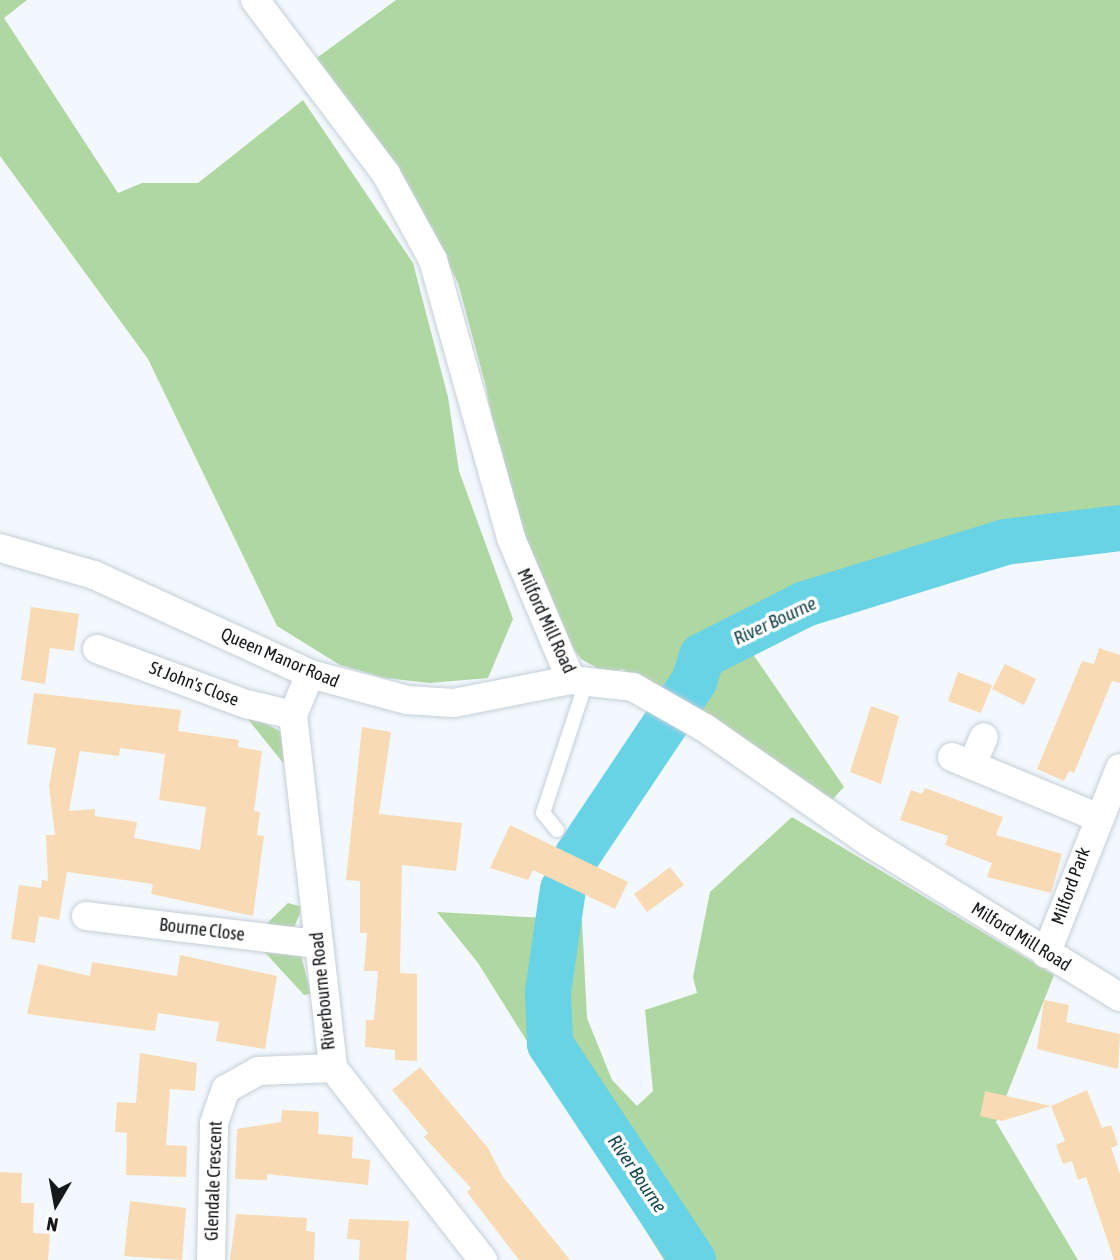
<!DOCTYPE html>
<html>
<head>
<meta charset="utf-8">
<style>
	body { margin:0 }
	#map { position:relative; width:1120px; height:1260px; overflow:hidden; background:#f2f8fd; font-family:"Asap Condensed",sans-serif }
	div>[style] { position:absolute }
	.green>* { inset:0; background:#afd7a1 }
	.river>* { height:46px; margin:-23px; padding:0 23px; transform-origin:23px; border-radius:23px; background:#69d3e6 }
	.building>* { inset:0; background:#f8dab4 }
	.roads { filter:drop-shadow(0 0 2px #c5cfd7) drop-shadow(0 0 2px #c5cfd7) }
	.service>* { height:14px; margin:-7px; padding:0 7px; transform-origin:7px; border-radius:7px; background:#fff }
	.minor>* { height:28px; margin:-14px; padding:0 14px; transform-origin:14px; border-radius:14px; background:#fff }
	span { translate:-50% -50%; white-space:nowrap; text-align:center; line-height:1.15; -webkit-text-stroke:7px #fff; paint-order:stroke }
	.street-label { font-size:18px; color:#15181b }
	.water-label { font-size:19px; color:#17474f; font-style:italic }
	.north { position:absolute; left:21px; top:1169px; width:70px; height:70px; -webkit-text-stroke:5px #fff; paint-order:stroke; rotate:190deg; font-size:19px; font-weight:700; line-height:28px; text-align:center; color:#15181b }
	.north::after { content:''; display:block; margin:auto; width:24px; height:32px; background:#15181b; clip-path:polygon(50% 0,100% 100%,50% 72%,0 100%) }
</style>
</head>
<body>
<div id="map">
	<div class="green">
		<i style="clip-path:polygon(0 0,27px 0,4px 18px,118px 193px,142px 183px,198px 183px,303px 100px,413px 263px,448px 397px,459px 471px,513px 619px,488px 678px,430px 683px,385px 678px,340px 665px,277px 626px,148px 359px,0 156px)"></i>
		<i style="clip-path:polygon(396px 0,1120px 0,1120px 522px,1117px 513px,936px 545px,733px 625px,844px 787px,831px 801px,622px 669px,608px 674px,581px 659px,560px 630px,507px 503px,486px 387px,458px 283px,416px 200px,314px 60px)"></i>
		<i style="clip-path:polygon(242px 712px,280px 731px,288px 763px,284px 764px)"></i>
		<i style="clip-path:polygon(792px 817px,1054px 975px,996px 1122px,1078px 1260px,664px 1260px,478px 963px,437px 912px,582px 920px,587px 1018px,612px 1080px,637px 1106px,653px 1091px,645px 1010px,697px 993px,693px 977px,710px 892px)"></i>
		<i style="clip-path:polygon(288px 903px,303px 907px,294px 927px,261px 929px)"></i>
		<i style="clip-path:polygon(259px 946px,301px 955px,311px 994px,304px 995px)"></i>
	</div>
	<div class="river">
		<i style="left:577px;top:856px;width:211px;rotate:-56.2deg"></i>
		<i style="left:694px;top:681px;width:26px;rotate:-72deg"></i>
		<i style="left:702px;top:656px;width:115px;rotate:-26.8deg"></i>
		<i style="left:805px;top:604px;width:209px;rotate:-17.2deg"></i>
		<i style="left:1005px;top:542px;width:116px;rotate:-6.9deg"></i>
		<i style="left:563px;top:889px;width:104px;rotate:98.3deg"></i>
		<i style="left:548px;top:992px;width:52px;rotate:87.8deg"></i>
		<i style="left:550px;top:1044px;width:259px;rotate:56.5deg"></i>
	</div>
	<div class="building">
		<i style="clip-path:polygon(31px 607px,79px 614px,74px 651px,50px 648px,45px 684px,21px 680px)"></i>
		<i style="clip-path:polygon(1099px 648px,1120px 655px,1120px 683px,1112px 681px,1074px 773px,1069px 771px,1064px 781px,1037px 769px,1082px 661px,1094px 664px)"></i>
		<i style="clip-path:polygon(1005px 664px,1036px 679px,1024px 705px,992px 689px)"></i>
		<i style="clip-path:polygon(958px 672px,992px 685px,981px 713px,948px 701px)"></i>
		<i style="clip-path:polygon(evenodd,34px 693px,181px 710px,178px 731px,239px 740px,238px 747px,262px 751px,254px 811px,260px 812px,257px 835px,264px 836px,253px 916px,151px 894px,153px 884px,67px 872px,59px 920px,39px 916px,35px 943px,11px 939px,19px 885px,41px 888px,42px 880px,48px 881px,46px 835px,55px 835px,49px 786px,56px 748px,27px 744px,34px 693px,120px 748px,165px 754px,159px 800px,206px 807px,200px 850px,134px 838px,137px 822px,95px 816px,95px 809px,69px 811px,80px 751px,119px 756px,120px 748px)"></i>
		<i style="clip-path:polygon(871px 706px,899px 716px,881px 784px,850px 772px)"></i>
		<i style="clip-path:polygon(362px 727px,391px 732px,379px 814px,462px 823px,456px 871px,402px 865px,400px 973px,417px 974px,417px 1061px,395px 1060px,395px 1050px,365px 1047px,366px 1020px,374px 1020px,378px 971px,364px 971px,367px 933px,360px 933px,360px 881px,346px 880px)"></i>
		<i style="clip-path:polygon(925px 788px,1003px 817px,996px 835px,1062px 854px,1051px 893px,987px 877px,992px 863px,945px 845px,948px 836px,900px 820px,911px 790px,922px 794px)"></i>
		<i style="clip-path:polygon(510px 825px,628px 882px,615px 909px,533px 870px,528px 880px,490px 868px)"></i>
		<i style="clip-path:polygon(670px 867px,684px 885px,647px 912px,634px 894px)"></i>
		<i style="clip-path:polygon(180px 955px,277px 976px,265px 1049px,216px 1041px,219px 1022px,158px 1013px,155px 1031px,27px 1014px,38px 964px,90px 976px,92px 962px,177px 976px)"></i>
		<i style="clip-path:polygon(1044px 1000px,1069px 1005px,1066px 1022px,1120px 1034px,1118px 1069px,1037px 1049px)"></i>
		<i style="clip-path:polygon(140px 1053px,197px 1063px,195px 1091px,170px 1089px,166px 1145px,187px 1146px,186px 1177px,126px 1175px,127px 1133px,115px 1132px,117px 1102px,136px 1103px)"></i>
		<i style="clip-path:polygon(420px 1067px,488px 1148px,503px 1177px,570px 1260px,519px 1260px,509px 1247px,467px 1192px,471px 1188px,424px 1137px,428px 1133px,392px 1090px)"></i>
		<i style="clip-path:polygon(1087px 1090px,1102px 1128px,1111px 1125px,1118px 1145px,1111px 1148px,1120px 1174px,1120px 1260px,1114px 1260px,1086px 1177px,1078px 1180px,1072px 1161px,1063px 1164px,1056px 1145px,1065px 1141px,1051px 1106px,1002px 1121px,980px 1116px,985px 1091px,1051px 1106px)"></i>
		<i style="clip-path:polygon(282px 1110px,319px 1112px,318px 1134px,353px 1137px,352px 1158px,370px 1160px,368px 1185px,267px 1174px,267px 1180px,235px 1179px,237px 1129px,281px 1122px)"></i>
		<i style="clip-path:polygon(0 1172px,22px 1173px,21px 1203px,34px 1203px,33px 1233px,50px 1234px,48px 1260px,0 1260px)"></i>
		<i style="clip-path:polygon(130px 1201px,186px 1208px,182px 1260px,124px 1256px)"></i>
		<i style="clip-path:polygon(236px 1214px,307px 1218px,306px 1231px,315px 1232px,314px 1260px,230px 1260px)"></i>
		<i style="clip-path:polygon(349px 1219px,409px 1221px,406px 1260px,359px 1260px,360px 1240px,347px 1239px)"></i>
	</div>
	<div class="roads">
		<div class="service">
			<i style="left:557px;top:830px;width:22px;rotate:-129deg"></i>
			<i style="left:543px;top:813px;width:138px;rotate:-71.8deg"></i>
		</div>
		<div class="minor">
			<i style="left:255px;top:0;width:218px;rotate:53deg"></i>
			<i style="left:386px;top:174px;width:98px;rotate:61.3deg"></i>
			<i style="left:433px;top:260px;width:289px;rotate:74.3deg"></i>
			<i style="left:511px;top:538px;width:154px;rotate:67.1deg"></i>
			<i style="left:0;top:548px;width:98px;rotate:16deg"></i>
			<i style="left:94px;top:575px;width:238px;rotate:24.6deg"></i>
			<i style="left:310px;top:674px;width:100px;rotate:15deg"></i>
			<i style="left:407px;top:700px;width:47px;rotate:3.7deg"></i>
			<i style="left:454px;top:703px;width:119px;rotate:-11.1deg"></i>
			<i style="left:571px;top:680px;width:62px;rotate:6.4deg"></i>
			<i style="left:633px;top:687px;width:83px;rotate:29.7deg"></i>
			<i style="left:705px;top:728px;width:198px;rotate:34.9deg"></i>
			<i style="left:867px;top:841px;width:297px;rotate:31.7deg"></i>
			<i style="left:97px;top:649px;width:159px;rotate:20.3deg"></i>
			<i style="left:246px;top:704px;width:48px;rotate:13.2deg"></i>
			<i style="left:310px;top:674px;width:44px;rotate:112.5deg"></i>
			<i style="left:293px;top:715px;width:355px;rotate:83.5deg"></i>
			<i style="left:333px;top:1068px;width:244px;rotate:52deg"></i>
			<i style="left:952px;top:757px;width:157px;rotate:22.5deg"></i>
			<i style="left:972px;top:765px;width:30px;rotate:-67deg"></i>
			<i style="left:86px;top:916px;width:234px;rotate:6.9deg"></i>
			<i style="left:1046px;top:954px;width:200px;rotate:-68.3deg"></i>
			<i style="left:211px;top:1260px;width:137px;rotate:-88.7deg"></i>
			<i style="left:214px;top:1123px;width:36px;rotate:-71deg"></i>
			<i style="left:226px;top:1089px;width:37px;rotate:-29deg"></i>
			<i style="left:258px;top:1071px;width:75px;rotate:-2.3deg"></i>
		</div>
	</div>
	<div class="street-label">
		<span style="left:546px;top:621px;rotate:65deg">Milford Mill Road</span>
		<span style="left:280px;top:658px;rotate:23deg">Queen Manor Road</span>
		<span style="left:194px;top:684px;rotate:21deg">St John's Close</span>
		<span style="left:1071px;top:886px;rotate:-70deg">Milford Park</span>
		<span style="left:202px;top:930px;rotate:7deg">Bourne Close</span>
		<span style="left:1021px;top:937px;rotate:32deg">Milford Mill Road</span>
		<span style="left:323px;top:991px;rotate:-96deg">Riverbourne Road</span>
		<span style="left:214px;top:1181px;rotate:-88deg">Glendale Crescent</span>
	</div>
	<div class="water-label">
		<span style="left:775px;top:621px;rotate:-25deg">River Bourne</span>
		<span style="left:637px;top:1174px;rotate:56deg">River Bourne</span>
	</div>
	<div class="north">N</div>
</div>
</body>
</html>
